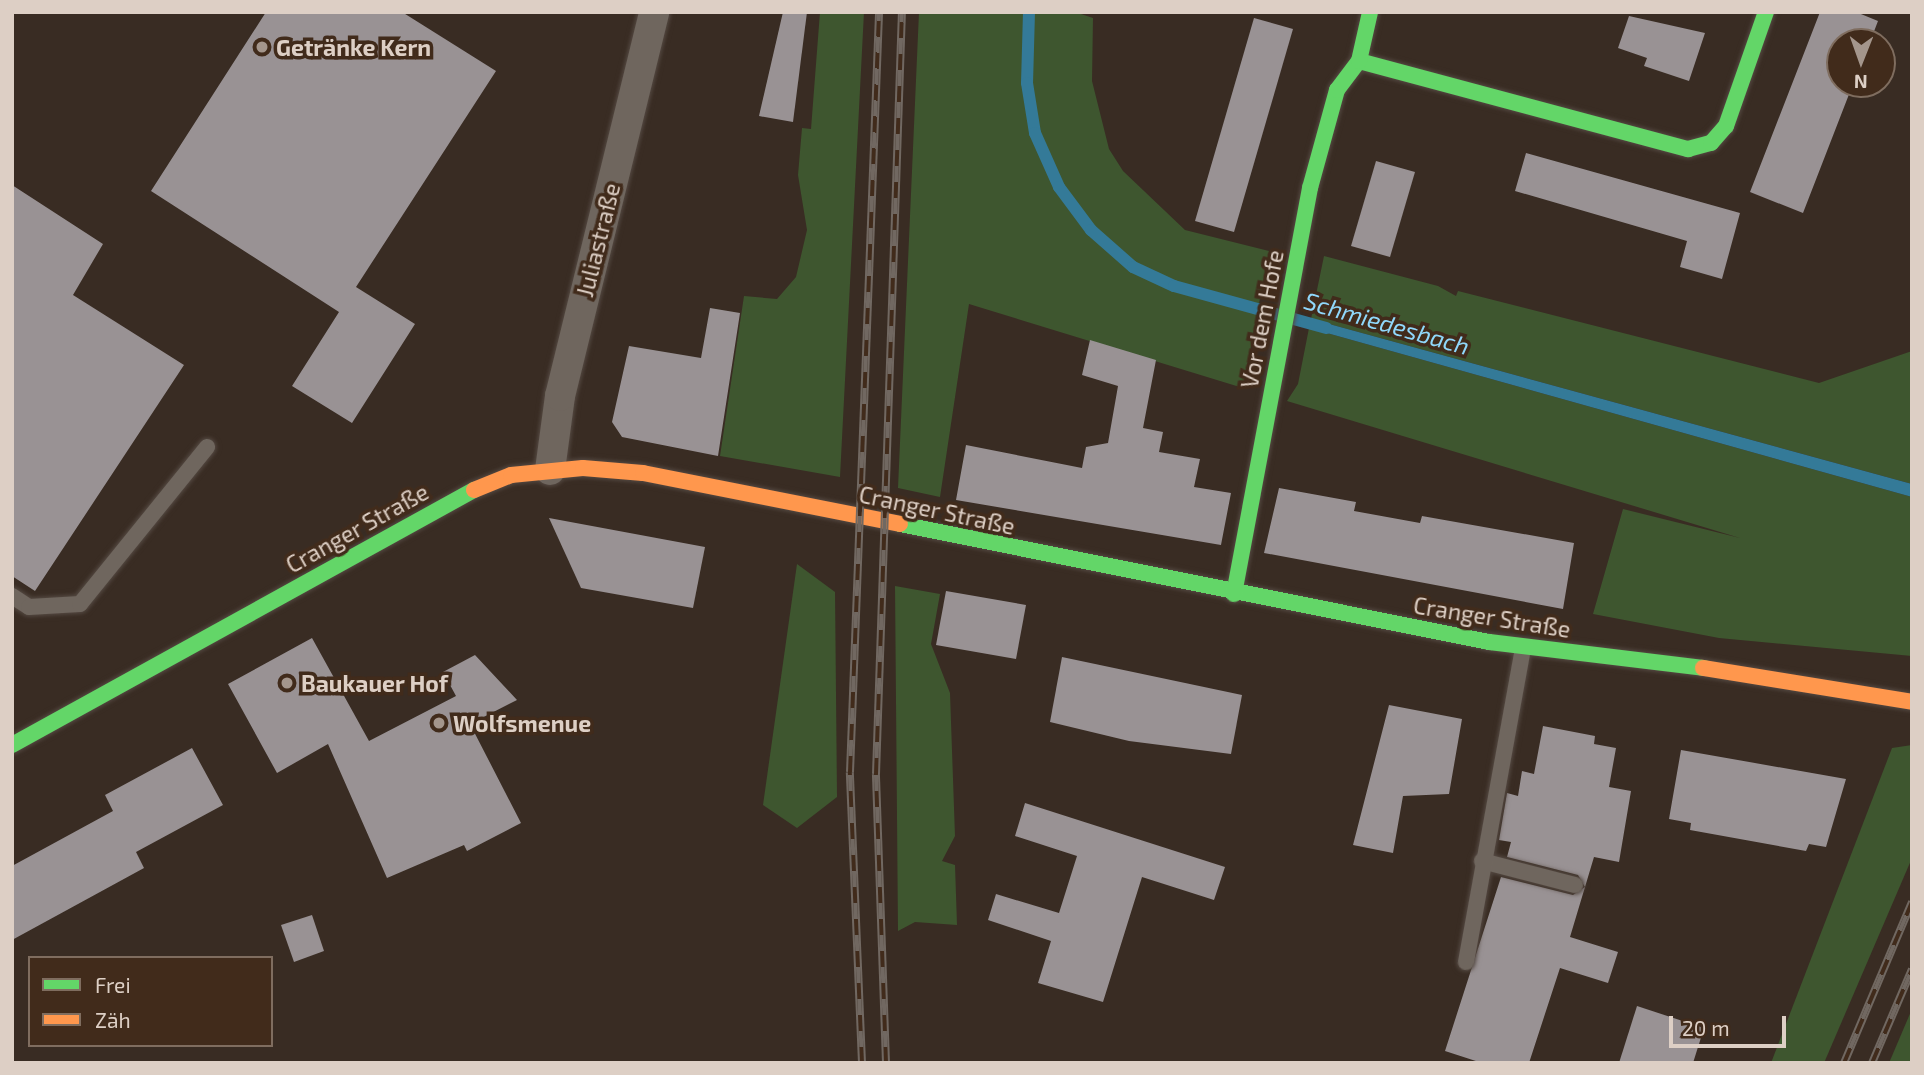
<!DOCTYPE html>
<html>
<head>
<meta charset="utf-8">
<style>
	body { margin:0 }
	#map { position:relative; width:1924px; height:1075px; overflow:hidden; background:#392c23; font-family:"Exo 2",sans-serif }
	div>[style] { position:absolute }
	.green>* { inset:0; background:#3e562f }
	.water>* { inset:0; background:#347a98 }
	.stream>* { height:12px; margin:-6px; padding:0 6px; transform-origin:6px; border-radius:6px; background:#347a98 }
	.building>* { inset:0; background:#999294 }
	.roads { filter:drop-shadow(0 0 2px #544942) drop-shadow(0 0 2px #544942) }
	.lane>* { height:16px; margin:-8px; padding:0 8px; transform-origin:8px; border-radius:8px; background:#6f665e }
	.street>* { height:30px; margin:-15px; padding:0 15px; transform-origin:15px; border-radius:15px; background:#6f665e }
	.fast>* { height:16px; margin:-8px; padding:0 8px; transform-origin:8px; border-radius:8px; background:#63d668 }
	.slow>* { height:16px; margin:-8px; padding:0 8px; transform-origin:8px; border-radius:8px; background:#ff974d }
	.rail>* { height:8px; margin-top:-4px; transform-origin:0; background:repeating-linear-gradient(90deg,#412b1b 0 16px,#716861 0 32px); box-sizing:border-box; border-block:2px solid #716861 }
	.dots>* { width:19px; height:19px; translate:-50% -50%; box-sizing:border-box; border:4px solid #412b1b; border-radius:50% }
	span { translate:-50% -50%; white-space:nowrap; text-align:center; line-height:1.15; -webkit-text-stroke:7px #412b1b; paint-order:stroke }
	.poi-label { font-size:23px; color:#ddcfc5; font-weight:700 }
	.left { translate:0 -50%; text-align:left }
	.street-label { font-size:23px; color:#ddcfc5 }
	.water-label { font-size:24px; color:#90d8fb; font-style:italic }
	.frame { position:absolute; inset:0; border:14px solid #ddcfc5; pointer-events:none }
	.legend { position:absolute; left:28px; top:956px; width:245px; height:91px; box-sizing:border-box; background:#412b1b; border:2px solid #7f6d5f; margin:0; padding:9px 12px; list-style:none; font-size:21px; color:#ddcfc5 }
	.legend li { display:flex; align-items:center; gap:14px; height:35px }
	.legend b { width:35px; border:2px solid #7f6d5f }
	.north { position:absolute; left:1826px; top:28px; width:70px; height:70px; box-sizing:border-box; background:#412b1b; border:2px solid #7f6d5f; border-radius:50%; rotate:181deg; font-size:19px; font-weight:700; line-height:28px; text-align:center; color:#ddcfc5 }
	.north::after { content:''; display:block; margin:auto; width:24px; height:32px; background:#a4968c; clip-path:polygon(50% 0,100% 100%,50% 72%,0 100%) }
	.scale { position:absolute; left:1669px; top:1016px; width:117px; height:32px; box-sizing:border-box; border:4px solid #ddcfc5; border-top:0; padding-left:9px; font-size:21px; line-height:24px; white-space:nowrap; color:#ddcfc5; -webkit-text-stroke:5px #412b1b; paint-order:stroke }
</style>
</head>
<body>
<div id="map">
	<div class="green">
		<i style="clip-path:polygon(820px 12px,864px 12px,840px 477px,720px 456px,744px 296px,777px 299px,796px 277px,807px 230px,798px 175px,802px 128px,811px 129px)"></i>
		<i style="clip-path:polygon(919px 12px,1075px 12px,1093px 18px,1092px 81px,1109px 149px,1123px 171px,1185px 230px,1269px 251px,1243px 388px,969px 304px,940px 497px,898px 488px)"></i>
		<i style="clip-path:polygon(1324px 256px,1438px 286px,1456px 296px,1458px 291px,1819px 383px,1912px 351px,1912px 484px,1311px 319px)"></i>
		<i style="clip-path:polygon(1309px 328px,1912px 497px,1912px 656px,1719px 638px,1593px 614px,1623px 509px,1740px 538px,1287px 401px,1298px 384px)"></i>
		<i style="clip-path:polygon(797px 564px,835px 592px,837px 797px,797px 828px,763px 805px)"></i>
		<i style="clip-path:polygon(895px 586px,940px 594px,931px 644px,950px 693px,955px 836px,942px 861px,955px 865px,957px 925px,915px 922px,898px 931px)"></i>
		<i style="clip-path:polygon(1912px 745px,1912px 858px,1824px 1063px,1771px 1063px,1892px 748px)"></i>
		<i style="clip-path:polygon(1912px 1009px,1912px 1063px,1889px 1063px)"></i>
	</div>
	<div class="water">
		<i style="clip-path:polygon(1311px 319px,1912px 484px,1912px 497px,1309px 328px)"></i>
	</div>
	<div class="stream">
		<i style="left:1029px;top:12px;width:71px;rotate:91.6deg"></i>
		<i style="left:1027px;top:83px;width:51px;rotate:80.9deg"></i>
		<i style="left:1035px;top:133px;width:59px;rotate:66deg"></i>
		<i style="left:1059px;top:187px;width:54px;rotate:53.3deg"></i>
		<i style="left:1091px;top:230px;width:56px;rotate:41.4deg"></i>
		<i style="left:1133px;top:267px;width:45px;rotate:24.9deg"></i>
		<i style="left:1174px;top:286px;width:158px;rotate:15.4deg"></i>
	</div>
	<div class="building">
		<i style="clip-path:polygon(266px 12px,402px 12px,496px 71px,356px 287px,415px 324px,352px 423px,292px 386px,339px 312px,151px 191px)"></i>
		<i style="clip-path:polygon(783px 12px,807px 12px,793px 122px,759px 116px)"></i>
		<i style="clip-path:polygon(1820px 12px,1856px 12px,1878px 21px,1870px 42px,1840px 42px,1840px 84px,1853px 84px,1803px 213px,1750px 192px)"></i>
		<i style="clip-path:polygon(1629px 16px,1705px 33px,1689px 81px,1644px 66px,1647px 58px,1618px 48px)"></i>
		<i style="clip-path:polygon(1254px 18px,1293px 29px,1234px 232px,1195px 221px)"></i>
		<i style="clip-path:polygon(1526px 153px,1740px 213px,1722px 279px,1680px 267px,1687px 241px,1515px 191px)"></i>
		<i style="clip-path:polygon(1376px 161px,1415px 172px,1390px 257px,1351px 246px)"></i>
		<i style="clip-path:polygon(12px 185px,103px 244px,73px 295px,184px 365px,35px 591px,12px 576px)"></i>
		<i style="clip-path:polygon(710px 308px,740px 313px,718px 456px,622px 437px,612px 422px,629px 346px,701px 358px)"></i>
		<i style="clip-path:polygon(1090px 340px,1156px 360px,1143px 428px,1163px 432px,1159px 452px,1200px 459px,1194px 487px,1231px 493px,1221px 545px,956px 500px,966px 445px,1082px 468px,1086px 447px,1108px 443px,1118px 386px,1082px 375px)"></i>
		<i style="clip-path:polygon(1279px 488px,1356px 502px,1354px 511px,1420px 523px,1422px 516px,1574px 543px,1563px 609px,1264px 553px)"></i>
		<i style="clip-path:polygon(549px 518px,705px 547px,693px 608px,581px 588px)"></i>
		<i style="clip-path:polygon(946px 591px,1026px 605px,1016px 659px,936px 645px)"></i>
		<i style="clip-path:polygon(312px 638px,369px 741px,456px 696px,443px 672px,475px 655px,517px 700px,470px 724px,521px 823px,467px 851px,464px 845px,387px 878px,328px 744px,277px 773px,228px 684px)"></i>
		<i style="clip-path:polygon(1062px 657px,1242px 695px,1231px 754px,1129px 741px,1050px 722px)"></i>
		<i style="clip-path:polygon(1389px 705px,1462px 719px,1449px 794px,1403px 796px,1393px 853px,1353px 845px)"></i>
		<i style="clip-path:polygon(1543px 726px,1595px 736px,1594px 744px,1616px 748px,1609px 787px,1631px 791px,1619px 862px,1594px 857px,1570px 937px,1618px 952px,1608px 983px,1560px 968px,1529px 1063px,1482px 1063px,1445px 1051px,1501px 877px,1573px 895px,1585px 887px,1578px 875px,1507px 857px,1511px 842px,1499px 840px,1507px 793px,1518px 796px,1522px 771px,1534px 774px)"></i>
		<i style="clip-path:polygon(192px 748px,223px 805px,136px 852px,144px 868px,12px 940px,12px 866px,113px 811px,105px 795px)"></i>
		<i style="clip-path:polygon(1681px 750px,1846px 779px,1826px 847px,1809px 844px,1806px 851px,1690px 830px,1691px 823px,1669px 819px)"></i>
		<i style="clip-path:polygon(1025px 803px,1225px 867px,1214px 900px,1142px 877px,1103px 1002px,1038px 983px,1051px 941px,988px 920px,996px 894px,1059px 913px,1077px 856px,1015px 836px)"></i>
		<i style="clip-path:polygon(312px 915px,324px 951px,294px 962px,281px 925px)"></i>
		<i style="clip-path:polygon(1637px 1006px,1704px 1028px,1693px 1063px,1619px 1063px)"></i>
	</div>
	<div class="roads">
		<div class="lane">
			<i style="left:12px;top:596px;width:20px;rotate:33deg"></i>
			<i style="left:29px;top:607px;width:51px;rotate:-3.4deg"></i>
			<i style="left:80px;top:604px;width:202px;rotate:-51deg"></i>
			<i style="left:1482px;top:861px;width:96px;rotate:14.5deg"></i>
			<i style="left:1466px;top:962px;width:320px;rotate:-79.7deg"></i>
		</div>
		<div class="street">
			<i style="left:550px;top:470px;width:75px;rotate:-82.3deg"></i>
			<i style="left:560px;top:396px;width:395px;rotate:-76.2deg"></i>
		</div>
		<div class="fast">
			<i style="left:1359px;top:61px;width:341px;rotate:15deg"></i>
			<i style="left:1688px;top:149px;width:24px;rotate:-15deg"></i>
			<i style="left:1711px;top:143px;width:23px;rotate:-49deg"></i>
			<i style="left:1726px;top:126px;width:121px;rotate:-70.7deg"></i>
			<i style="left:900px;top:524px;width:601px;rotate:11.33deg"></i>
			<i style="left:1489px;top:642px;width:216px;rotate:6.9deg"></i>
			<i style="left:1234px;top:594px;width:413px;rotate:-79.4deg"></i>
			<i style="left:1310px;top:188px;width:102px;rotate:-74.6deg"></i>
			<i style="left:1337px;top:90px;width:36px;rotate:-53deg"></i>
			<i style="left:1359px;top:61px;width:50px;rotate:-77.3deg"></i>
			<i style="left:12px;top:745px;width:528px;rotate:-28.9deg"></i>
		</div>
		<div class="slow">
			<i style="left:474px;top:490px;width:40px;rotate:-22deg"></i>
			<i style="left:511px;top:475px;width:72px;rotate:-5.6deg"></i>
			<i style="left:583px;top:468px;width:60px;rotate:4.8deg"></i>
			<i style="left:643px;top:473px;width:262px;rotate:11.2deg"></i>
			<i style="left:1703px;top:668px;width:212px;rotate:9.2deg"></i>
		</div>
	</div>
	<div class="rail">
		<i style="left:862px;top:1063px;width:291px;rotate:-92.4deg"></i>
		<i style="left:850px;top:772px;width:761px;rotate:-87.81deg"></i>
		<i style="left:886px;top:1063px;width:289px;rotate:-92deg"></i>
		<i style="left:876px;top:774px;width:762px;rotate:-88.05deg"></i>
		<i style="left:1844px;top:1063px;width:175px;rotate:-67.1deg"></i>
		<i style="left:1872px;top:1063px;width:102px;rotate:-66.9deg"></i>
	</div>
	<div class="dots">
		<i style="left:262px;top:47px;background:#a4968c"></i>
		<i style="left:287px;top:683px;background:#a4968c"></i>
		<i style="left:439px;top:723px;background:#a4968c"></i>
	</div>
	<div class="poi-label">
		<span class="left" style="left:276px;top:47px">Getränke Kern</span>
		<span class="left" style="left:301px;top:683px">Baukauer Hof</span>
		<span class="left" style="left:453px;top:723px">Wolfsmenue</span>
	</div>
	<div class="street-label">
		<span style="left:598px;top:240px;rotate:-76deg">Juliastraße</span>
		<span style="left:1262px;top:319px;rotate:-79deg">Vor dem Hofe</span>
		<span style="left:937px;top:510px;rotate:12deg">Cranger Straße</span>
		<span style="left:357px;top:528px;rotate:-29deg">Cranger Straße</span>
		<span style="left:1492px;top:617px;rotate:9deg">Cranger Straße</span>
	</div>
	<div class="water-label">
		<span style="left:1387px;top:323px;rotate:16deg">Schmiedesbach</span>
	</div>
	<div class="frame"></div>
	<ul class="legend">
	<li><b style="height:9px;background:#63d668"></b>Frei</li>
	<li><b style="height:9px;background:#ff974d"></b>Zäh</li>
	</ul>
	<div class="north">N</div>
	<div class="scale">20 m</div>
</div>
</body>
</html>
